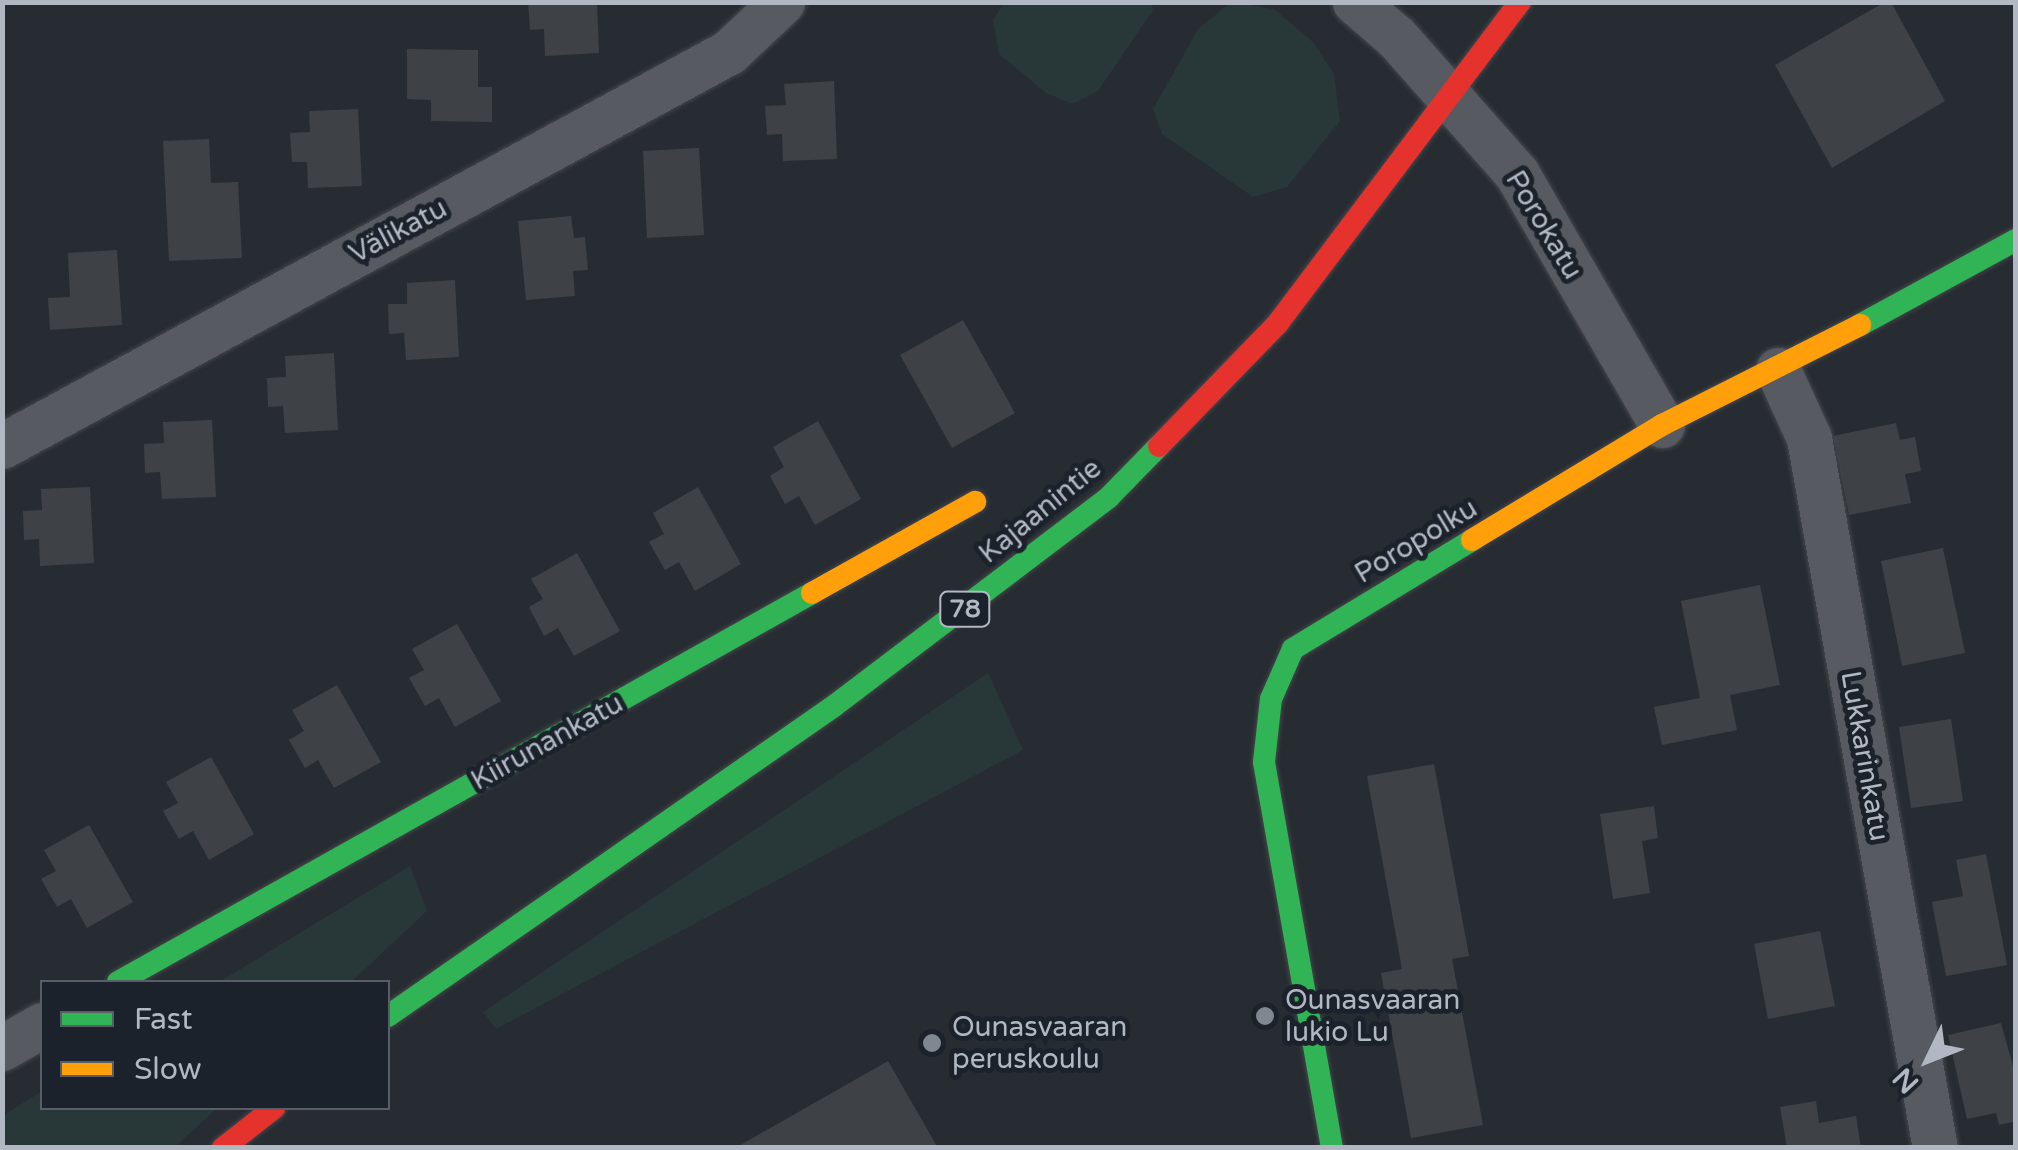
<!DOCTYPE html>
<html>
<head>
<meta charset="utf-8">
<style>
	body { margin:0 }
	#map { position:relative; width:2018px; height:1150px; overflow:hidden; background:#272c32; font-family:"Varela Round",sans-serif }
	div>[style] { position:absolute }
	.green>* { inset:0; background:#283738 }
	.building>* { inset:0; background:#3e4247 }
	.roads { filter:drop-shadow(0 0 2px #43474b) drop-shadow(0 0 2px #43474b) }
	.street>* { height:45px; margin:-22.5px; padding:0 22.5px; transform-origin:22.5px; border-radius:22.5px; background:#575a60 }
	.fast>* { height:22px; margin:-11px; padding:0 11px; transform-origin:11px; border-radius:11px; background:#30b455 }
	.slow>* { height:22px; margin:-11px; padding:0 11px; transform-origin:11px; border-radius:11px; background:#ff9f0a }
	.jam>* { height:22px; margin:-11px; padding:0 11px; transform-origin:11px; border-radius:11px; background:#e5322d }
	.dots>* { width:28px; height:28px; translate:-50% -50%; box-sizing:border-box; border:5px solid #1b222b; border-radius:50% }
	span { translate:-50% -50%; white-space:nowrap; text-align:center; line-height:1.15; -webkit-text-stroke:10px #1b222b; paint-order:stroke }
	.shield-label span { padding:2px 8px; background:#1b222b; border:2px solid; border-radius:8px; -webkit-text-stroke-width:0 }
	.shield-label { font-size:25px; color:#b1b8c3; font-weight:700 }
	.street-label { font-size:28px; color:#b1b8c3 }
	.poi-label { font-size:28px; color:#b1b8c3 }
	.left { translate:0 -50%; text-align:left }
	.frame { position:absolute; inset:0; border:5px solid #b1b8c3; pointer-events:none }
	.legend { position:absolute; left:40px; top:980px; width:350px; height:130px; box-sizing:border-box; background:#1b222b; border:2px solid #575e68; margin:0; padding:12px 18px; list-style:none; font-size:30px; color:#b1b8c3 }
	.legend li { display:flex; align-items:center; gap:20px; height:50px }
	.legend b { width:50px; border:2px solid #575e68 }
	.north { position:absolute; left:1878px; top:1010px; width:100px; height:100px; -webkit-text-stroke:8px #1b222b; paint-order:stroke; rotate:227deg; font-size:28px; font-weight:700; line-height:40px; text-align:center; color:#b1b8c3 }
	.north::after { content:''; display:block; margin:auto; width:35px; height:45px; background:#b1b8c3; clip-path:polygon(50% 0,100% 100%,50% 72%,0 100%) }
</style>
</head>
<body>
<div id="map">
	<div class="green">
		<i style="clip-path:polygon(1231px 2px,1274px 9px,1313px 42px,1334px 74px,1340px 121px,1287px 187px,1253px 197px,1162px 134px,1153px 109px,1198px 29px)"></i>
		<i style="clip-path:polygon(1004px 3px,1152px 3px,1153px 10px,1098px 91px,1073px 104px,1046px 93px,999px 54px,993px 20px)"></i>
		<i style="clip-path:polygon(988px 673px,1023px 750px,496px 1029px,483px 1012px)"></i>
		<i style="clip-path:polygon(410px 866px,427px 911px,351px 982px,219px 982px)"></i>
		<i style="clip-path:polygon(42px 1091px,42px 1108px,217px 1108px,175px 1147px,3px 1147px,3px 1120px,7px 1113px)"></i>
	</div>
	<div class="building">
		<i style="clip-path:polygon(528px 2px,597px 2px,599px 53px,545px 56px,544px 29px,530px 30px)"></i>
		<i style="clip-path:polygon(1885px 2px,1891px 2px,1945px 101px,1832px 168px,1775px 65px)"></i>
		<i style="clip-path:polygon(407px 49px,478px 50px,478px 87px,492px 87px,492px 122px,431px 121px,431px 100px,407px 99px)"></i>
		<i style="clip-path:polygon(834px 81px,837px 159px,783px 161px,782px 134px,767px 135px,765px 106px,786px 105px,784px 84px)"></i>
		<i style="clip-path:polygon(358px 109px,362px 186px,308px 188px,307px 162px,292px 162px,290px 133px,310px 132px,309px 111px)"></i>
		<i style="clip-path:polygon(209px 139px,211px 183px,238px 182px,242px 258px,169px 261px,163px 141px)"></i>
		<i style="clip-path:polygon(699px 148px,704px 235px,647px 238px,643px 151px)"></i>
		<i style="clip-path:polygon(571px 216px,574px 238px,585px 237px,588px 270px,573px 271px,575px 296px,526px 300px,518px 221px)"></i>
		<i style="clip-path:polygon(117px 250px,122px 325px,50px 330px,48px 298px,70px 297px,68px 253px)"></i>
		<i style="clip-path:polygon(455px 280px,459px 357px,406px 360px,404px 333px,389px 334px,388px 304px,407px 304px,407px 283px)"></i>
		<i style="clip-path:polygon(963px 320px,1015px 413px,952px 448px,900px 355px)"></i>
		<i style="clip-path:polygon(334px 353px,338px 430px,285px 433px,283px 406px,268px 407px,267px 378px,286px 377px,285px 356px)"></i>
		<i style="clip-path:polygon(212px 420px,216px 497px,162px 499px,160px 472px,145px 473px,144px 444px,164px 443px,163px 422px)"></i>
		<i style="clip-path:polygon(818px 421px,861px 499px,815px 525px,799px 496px,785px 504px,770px 476px,784px 467px,773px 447px)"></i>
		<i style="clip-path:polygon(1896px 423px,1900px 440px,1915px 437px,1921px 471px,1905px 474px,1911px 503px,1849px 515px,1833px 436px)"></i>
		<i style="clip-path:polygon(90px 487px,94px 563px,40px 566px,39px 539px,24px 540px,23px 511px,42px 510px,41px 489px)"></i>
		<i style="clip-path:polygon(698px 487px,741px 564px,695px 591px,679px 562px,665px 570px,649px 542px,664px 534px,653px 513px)"></i>
		<i style="clip-path:polygon(1943px 548px,1965px 653px,1902px 666px,1881px 561px)"></i>
		<i style="clip-path:polygon(577px 553px,620px 631px,574px 656px,558px 628px,544px 636px,529px 607px,543px 599px,531px 579px)"></i>
		<i style="clip-path:polygon(1760px 585px,1780px 685px,1730px 695px,1737px 730px,1662px 745px,1654px 707px,1700px 698px,1681px 601px)"></i>
		<i style="clip-path:polygon(457px 624px,501px 701px,455px 727px,439px 698px,425px 706px,409px 678px,424px 670px,412px 649px)"></i>
		<i style="clip-path:polygon(337px 685px,381px 762px,334px 788px,318px 760px,305px 768px,289px 740px,304px 731px,292px 710px)"></i>
		<i style="clip-path:polygon(1951px 719px,1963px 801px,1911px 808px,1899px 727px)"></i>
		<i style="clip-path:polygon(211px 757px,254px 834px,209px 860px,193px 831px,179px 839px,163px 811px,178px 803px,166px 782px)"></i>
		<i style="clip-path:polygon(1434px 764px,1469px 956px,1452px 959px,1483px 1125px,1411px 1138px,1381px 973px,1402px 969px,1367px 776px)"></i>
		<i style="clip-path:polygon(1654px 806px,1658px 838px,1642px 841px,1650px 893px,1613px 899px,1600px 814px)"></i>
		<i style="clip-path:polygon(89px 825px,133px 902px,87px 928px,71px 899px,57px 907px,41px 879px,56px 871px,44px 850px)"></i>
		<i style="clip-path:polygon(1986px 854px,2007px 965px,1946px 976px,1932px 902px,1963px 896px,1956px 860px)"></i>
		<i style="clip-path:polygon(1820px 931px,1835px 1006px,1768px 1019px,1754px 944px)"></i>
		<i style="clip-path:polygon(2001px 1023px,2016px 1077px,2016px 1121px,1999px 1125px,1996px 1113px,1967px 1119px,1948px 1035px)"></i>
		<i style="clip-path:polygon(888px 1061px,938px 1148px,735px 1148px)"></i>
		<i style="clip-path:polygon(1816px 1101px,1819px 1123px,1856px 1116px,1861px 1148px,1787px 1148px,1780px 1107px)"></i>
	</div>
	<div class="roads">
		<div class="street">
			<i style="left:1355px;top:2px;width:54px;rotate:40.5deg"></i>
			<i style="left:1396px;top:37px;width:183px;rotate:48.5deg"></i>
			<i style="left:1517px;top:174px;width:290px;rotate:60deg"></i>
			<i style="left:1778px;top:370px;width:75px;rotate:65.5deg"></i>
			<i style="left:1809px;top:438px;width:721px;rotate:79.94deg"></i>
			<i style="left:2px;top:446px;width:827px;rotate:-28.46deg"></i>
			<i style="left:729px;top:52px;width:73px;rotate:-43.3deg"></i>
			<i style="left:2px;top:1048px;width:46px;rotate:-29.9deg"></i>
		</div>
		<div class="fast">
			<i style="left:1860px;top:325px;width:178px;rotate:-28.6deg"></i>
			<i style="left:118px;top:982px;width:796px;rotate:-29.27deg"></i>
			<i style="left:388px;top:1016px;width:543px;rotate:-34.8deg"></i>
			<i style="left:834px;top:706px;width:345px;rotate:-37.2deg"></i>
			<i style="left:1109px;top:497px;width:71px;rotate:-45.6deg"></i>
			<i style="left:1332px;top:1148px;width:392px;rotate:-100deg"></i>
			<i style="left:1264px;top:762px;width:63px;rotate:-83.7deg"></i>
			<i style="left:1271px;top:699px;width:55px;rotate:-66.3deg"></i>
			<i style="left:1293px;top:649px;width:210px;rotate:-31.3deg"></i>
		</div>
		<div class="slow">
			<i style="left:1472px;top:540px;width:222px;rotate:-31.2deg"></i>
			<i style="left:1662px;top:425px;width:222px;rotate:-26.8deg"></i>
			<i style="left:812px;top:593px;width:187px;rotate:-29.2deg"></i>
		</div>
		<div class="jam">
			<i style="left:1159px;top:446px;width:171px;rotate:-45.9deg"></i>
			<i style="left:1278px;top:323px;width:402px;rotate:-53deg"></i>
			<i style="left:223px;top:1148px;width:65px;rotate:-38.1deg"></i>
		</div>
	</div>
	<div class="dots">
		<i style="left:1265px;top:1016px;background:#818790"></i>
		<i style="left:932px;top:1043px;background:#818790"></i>
	</div>
	<div class="shield-label">
		<span style="left:965px;top:609px">78</span>
	</div>
	<div class="street-label">
		<span style="left:1544px;top:225px;rotate:59deg">Porokatu</span>
		<span style="left:398px;top:231px;rotate:-28deg">Välikatu</span>
		<span style="left:1040px;top:511px;rotate:-39deg">Kajaanintie</span>
		<span style="left:1416px;top:541px;rotate:-31deg">Poropolku</span>
		<span style="left:547px;top:742px;rotate:-29deg">Kiirunankatu</span>
		<span style="left:1865px;top:756px;rotate:80deg">Lukkarinkatu</span>
	</div>
	<div class="poi-label">
		<span class="left" style="left:1285px;top:1016px">Ounasvaaran<br>lukio Lu</span>
		<span class="left" style="left:952px;top:1043px">Ounasvaaran<br>peruskoulu</span>
	</div>
	<div class="frame"></div>
	<ul class="legend">
	<li><b style="height:12px;background:#30b455"></b>Fast</li>
	<li><b style="height:12px;background:#ff9f0a"></b>Slow</li>
	</ul>
	<div class="north">N</div>
</div>
</body>
</html>
